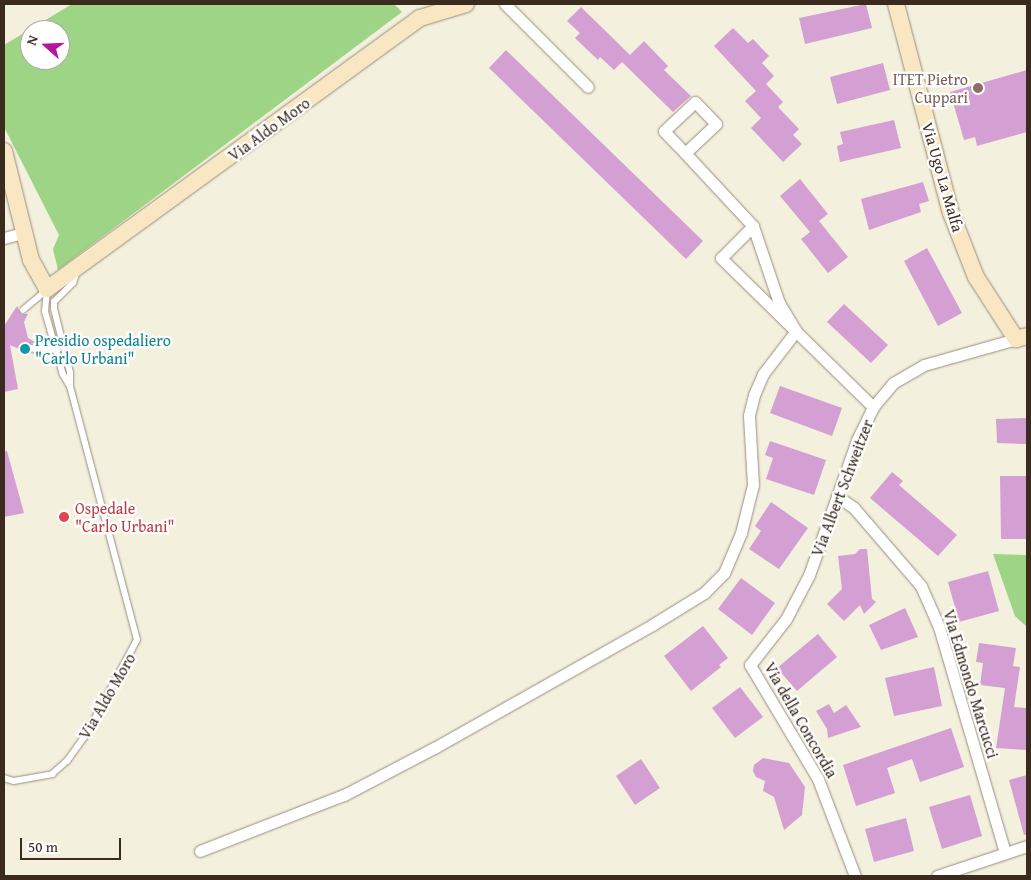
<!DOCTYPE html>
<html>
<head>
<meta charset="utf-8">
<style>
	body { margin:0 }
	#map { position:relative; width:1031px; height:880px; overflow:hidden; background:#f4f0de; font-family:"Gentium Book Plus",serif }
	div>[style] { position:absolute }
	.green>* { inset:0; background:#9ed485 }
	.building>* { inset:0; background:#d49fd2 }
	.roads { filter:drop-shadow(0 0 1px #988d7e) drop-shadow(0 0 1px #988d7e) }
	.lane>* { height:5.5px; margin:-2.75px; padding:0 2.75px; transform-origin:2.75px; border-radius:2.75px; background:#fff }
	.street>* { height:11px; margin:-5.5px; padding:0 5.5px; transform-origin:5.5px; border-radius:5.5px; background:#fff }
	.secondary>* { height:16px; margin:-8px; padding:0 8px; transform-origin:8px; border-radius:8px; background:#f9e7c3 }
	.dots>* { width:14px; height:14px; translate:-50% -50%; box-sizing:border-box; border:2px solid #fff; border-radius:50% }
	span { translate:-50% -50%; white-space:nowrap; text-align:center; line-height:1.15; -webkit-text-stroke:4.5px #fff; paint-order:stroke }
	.education-label { font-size:16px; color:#785e54 }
	.right { translate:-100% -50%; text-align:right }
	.street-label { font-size:16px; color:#3b2a1e }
	.culture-label { font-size:16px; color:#0d838f }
	.left { translate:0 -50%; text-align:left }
	.health-label { font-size:16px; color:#be3a42 }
	.frame { position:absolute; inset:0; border:5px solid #3b2a1e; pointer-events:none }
	.north { position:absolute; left:20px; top:20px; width:50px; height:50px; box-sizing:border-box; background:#fff; border:1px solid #b1aaa5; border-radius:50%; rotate:290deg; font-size:14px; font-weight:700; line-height:20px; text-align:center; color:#3b2a1e }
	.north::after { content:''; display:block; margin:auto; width:18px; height:22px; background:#b5179e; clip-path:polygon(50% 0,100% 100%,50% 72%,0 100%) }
	.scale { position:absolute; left:20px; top:838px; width:101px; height:22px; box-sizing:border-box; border:2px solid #3b2a1e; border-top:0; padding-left:6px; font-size:15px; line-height:18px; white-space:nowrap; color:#3b2a1e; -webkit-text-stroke:4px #fff; paint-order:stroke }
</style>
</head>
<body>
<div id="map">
	<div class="green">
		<i style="clip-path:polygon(evenodd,72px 4px,394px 4px,402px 12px,58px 270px,53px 249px,59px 235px,4px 127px,4px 45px,72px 4px,30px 30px,60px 30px,60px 60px,30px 60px,30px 30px)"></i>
		<i style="clip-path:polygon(993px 554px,1027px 555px,1027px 627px,1015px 616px)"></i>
	</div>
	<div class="building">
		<i style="clip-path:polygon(866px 4px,872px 28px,805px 44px,799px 18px)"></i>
		<i style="clip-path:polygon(581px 7px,630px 55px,644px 41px,668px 66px,664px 70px,691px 96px,673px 112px,622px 62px,614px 70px,600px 57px,598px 60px,575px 38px,580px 33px,567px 21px)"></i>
		<i style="clip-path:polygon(733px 28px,748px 43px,753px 39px,769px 56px,762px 63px,774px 76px,766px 84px,783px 102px,778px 107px,799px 129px,793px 135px,802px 144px,783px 162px,751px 128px,761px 118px,745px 101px,756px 91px,714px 46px)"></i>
		<i style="clip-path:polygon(506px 50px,703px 241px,686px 259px,489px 68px)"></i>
		<i style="clip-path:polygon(883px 63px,890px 90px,837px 104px,830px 77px)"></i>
		<i style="clip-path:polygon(1027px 70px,1027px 132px,977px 146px,975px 137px,964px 140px,950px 92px)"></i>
		<i style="clip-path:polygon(894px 120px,901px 148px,840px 162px,837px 146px,843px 144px,840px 132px)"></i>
		<i style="clip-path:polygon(800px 179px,828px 214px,819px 221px,848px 257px,828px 273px,801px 239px,810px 232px,780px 196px)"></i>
		<i style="clip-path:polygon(923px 182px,929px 201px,919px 204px,921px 212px,869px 230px,861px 199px)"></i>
		<i style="clip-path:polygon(927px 248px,962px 313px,938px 326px,904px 261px)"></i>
		<i style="clip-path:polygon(844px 304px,888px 345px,871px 363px,827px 322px)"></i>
		<i style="clip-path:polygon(17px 306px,21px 314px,28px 314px,24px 322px,28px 338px,35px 342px,27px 346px,28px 353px,10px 345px,18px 389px,4px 392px,4px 326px)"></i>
		<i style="clip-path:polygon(780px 386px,842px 408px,832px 436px,770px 413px)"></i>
		<i style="clip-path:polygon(1027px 418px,1027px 444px,997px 443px,996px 419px)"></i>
		<i style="clip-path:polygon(770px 441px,826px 460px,814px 495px,766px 479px,773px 458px,765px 455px)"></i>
		<i style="clip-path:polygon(4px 451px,7px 451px,24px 513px,4px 517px)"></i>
		<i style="clip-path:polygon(892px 472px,903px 481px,899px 485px,957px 535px,938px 556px,870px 498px)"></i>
		<i style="clip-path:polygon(1000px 476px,1027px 476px,1027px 539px,1001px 539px)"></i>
		<i style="clip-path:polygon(771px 502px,808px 528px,779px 569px,749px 549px,761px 531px,755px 526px)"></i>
		<i style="clip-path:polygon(860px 549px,867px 549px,872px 599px,876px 602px,864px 614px,860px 605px,844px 621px,827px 604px,842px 589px,838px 556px,855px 554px)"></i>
		<i style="clip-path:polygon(988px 571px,999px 611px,959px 622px,948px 582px)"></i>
		<i style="clip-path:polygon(741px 578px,775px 603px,752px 635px,718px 609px)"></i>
		<i style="clip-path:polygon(905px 608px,918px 637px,881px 650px,869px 625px)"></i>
		<i style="clip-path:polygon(703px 626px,728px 658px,719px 665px,721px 667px,691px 691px,664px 656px)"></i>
		<i style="clip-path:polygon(818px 634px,837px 657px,797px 691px,777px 668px)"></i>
		<i style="clip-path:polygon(979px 643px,1016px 648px,1013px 666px,1020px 667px,1014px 707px,1027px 708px,1027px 750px,996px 748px,1005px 688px,980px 685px,983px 663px,976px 662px)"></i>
		<i style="clip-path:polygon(934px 667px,942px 706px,894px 716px,885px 678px)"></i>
		<i style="clip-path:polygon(740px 687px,763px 717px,735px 738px,712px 708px)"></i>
		<i style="clip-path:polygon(829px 704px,834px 713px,846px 705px,861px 727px,828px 738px,827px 729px,816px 711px)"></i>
		<i style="clip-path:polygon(951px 728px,964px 767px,920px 782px,912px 759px,887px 768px,895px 793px,856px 806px,843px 765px)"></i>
		<i style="clip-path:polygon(763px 758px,789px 763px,805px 787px,802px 815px,784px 830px,774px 797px,763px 791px,765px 781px,756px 777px,753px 771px,754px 765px)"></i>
		<i style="clip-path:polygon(641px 759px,660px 788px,635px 805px,616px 776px)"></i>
		<i style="clip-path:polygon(1027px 775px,1027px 834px,1024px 835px,1009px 780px)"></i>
		<i style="clip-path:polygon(970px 795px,982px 836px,942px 849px,929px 807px)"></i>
		<i style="clip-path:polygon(906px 818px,914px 851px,874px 862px,865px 829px)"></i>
	</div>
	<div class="roads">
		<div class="lane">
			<i style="left:23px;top:310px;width:30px;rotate:-40deg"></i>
			<i style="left:31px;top:348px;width:11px;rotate:15deg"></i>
			<i style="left:42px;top:351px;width:16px;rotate:-7deg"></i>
			<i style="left:70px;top:387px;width:14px;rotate:-90deg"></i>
			<i style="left:70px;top:373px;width:66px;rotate:-104deg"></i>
			<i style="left:54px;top:309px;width:7px;rotate:-90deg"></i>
			<i style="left:54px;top:302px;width:27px;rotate:-45deg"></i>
			<i style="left:73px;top:283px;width:12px;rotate:-70deg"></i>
			<i style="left:4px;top:778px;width:10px;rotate:17deg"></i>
			<i style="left:14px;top:781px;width:39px;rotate:-10deg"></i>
			<i style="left:52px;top:774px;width:20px;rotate:-41deg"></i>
			<i style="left:67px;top:761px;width:32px;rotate:-54deg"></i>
			<i style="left:86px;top:735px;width:108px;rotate:-61.8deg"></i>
			<i style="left:137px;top:640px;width:262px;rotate:-104.8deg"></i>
			<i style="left:70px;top:387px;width:14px;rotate:-120deg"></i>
			<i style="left:63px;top:375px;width:66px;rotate:-105.9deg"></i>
			<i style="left:45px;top:312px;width:22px;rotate:-85deg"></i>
		</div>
		<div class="street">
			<i style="left:505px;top:4px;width:117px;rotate:45deg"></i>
			<i style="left:685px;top:153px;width:30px;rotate:-134deg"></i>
			<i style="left:664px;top:131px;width:42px;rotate:-43.1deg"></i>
			<i style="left:695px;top:102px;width:30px;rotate:46deg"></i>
			<i style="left:716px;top:124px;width:42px;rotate:136.9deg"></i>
			<i style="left:685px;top:153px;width:100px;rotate:47deg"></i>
			<i style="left:753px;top:226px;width:45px;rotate:135deg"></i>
			<i style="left:721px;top:258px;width:213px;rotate:44.4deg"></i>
			<i style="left:4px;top:238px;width:23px;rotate:-15deg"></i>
			<i style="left:837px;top:496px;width:21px;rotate:35deg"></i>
			<i style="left:854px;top:508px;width:103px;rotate:49.3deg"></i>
			<i style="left:921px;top:586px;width:45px;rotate:66.3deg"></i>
			<i style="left:939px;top:627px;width:235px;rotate:73.7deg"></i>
			<i style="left:200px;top:851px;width:155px;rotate:-21.3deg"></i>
			<i style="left:344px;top:795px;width:102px;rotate:-27.6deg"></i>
			<i style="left:434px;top:748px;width:250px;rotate:-29.4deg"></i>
			<i style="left:652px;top:625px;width:61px;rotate:-31.6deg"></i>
			<i style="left:704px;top:593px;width:28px;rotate:-45deg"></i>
			<i style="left:724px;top:573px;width:43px;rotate:-67deg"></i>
			<i style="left:741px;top:533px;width:49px;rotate:-76deg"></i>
			<i style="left:753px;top:485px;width:70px;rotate:-93.3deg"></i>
			<i style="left:749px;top:415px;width:21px;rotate:-76deg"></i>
			<i style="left:754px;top:395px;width:23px;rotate:-67deg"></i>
			<i style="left:763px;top:374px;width:54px;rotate:-52.5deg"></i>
			<i style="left:796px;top:331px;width:33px;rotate:-121deg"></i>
			<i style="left:779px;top:303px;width:81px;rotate:-108.7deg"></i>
			<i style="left:855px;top:876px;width:104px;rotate:-110.9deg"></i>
			<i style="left:818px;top:779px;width:133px;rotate:-120.8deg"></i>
			<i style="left:750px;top:665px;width:58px;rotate:-52deg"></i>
			<i style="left:786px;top:619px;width:50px;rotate:-62.4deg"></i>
			<i style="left:809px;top:575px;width:143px;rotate:-70.4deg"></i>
			<i style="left:857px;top:440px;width:37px;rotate:-64deg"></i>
			<i style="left:873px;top:407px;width:31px;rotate:-50deg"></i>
			<i style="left:893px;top:383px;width:36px;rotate:-30deg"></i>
			<i style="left:924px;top:365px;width:96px;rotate:-15.8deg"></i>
			<i style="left:937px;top:876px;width:95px;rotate:-18.4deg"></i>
		</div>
		<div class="secondary">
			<i style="left:896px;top:4px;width:216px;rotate:75.3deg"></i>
			<i style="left:951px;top:213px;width:69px;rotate:68.7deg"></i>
			<i style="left:976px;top:277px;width:74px;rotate:57.2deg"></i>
			<i style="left:1016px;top:339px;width:11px;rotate:-15deg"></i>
			<i style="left:4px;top:151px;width:112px;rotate:76.1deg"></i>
			<i style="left:31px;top:260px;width:33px;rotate:61deg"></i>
			<i style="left:47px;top:289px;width:461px;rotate:-36deg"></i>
			<i style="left:420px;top:18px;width:48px;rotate:-16.9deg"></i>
		</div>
	</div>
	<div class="dots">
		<i style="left:978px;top:88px;background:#8d6e63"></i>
		<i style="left:25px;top:349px;background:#0f9aa8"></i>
		<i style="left:64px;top:517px;background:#e0444e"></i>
	</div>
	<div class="education-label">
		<span class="right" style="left:968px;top:88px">ITET Pietro<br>Cuppari</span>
	</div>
	<div class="street-label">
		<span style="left:269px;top:129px;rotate:-36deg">Via Aldo Moro</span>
		<span style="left:943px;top:177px;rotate:74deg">Via Ugo La Malfa</span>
		<span style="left:842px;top:488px;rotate:-69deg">Via Albert Schweitzer</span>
		<span style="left:971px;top:684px;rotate:73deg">Via Edmondo Marcucci</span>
		<span style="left:107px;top:696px;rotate:-60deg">Via Aldo Moro</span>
		<span style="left:801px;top:720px;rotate:60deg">Via della Concordia</span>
	</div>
	<div class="culture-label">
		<span class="left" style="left:35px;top:349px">Presidio ospedaliero<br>"Carlo Urbani"</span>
	</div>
	<div class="health-label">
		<span class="left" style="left:75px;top:517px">Ospedale<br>"Carlo Urbani"</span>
	</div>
	<div class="frame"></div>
	<div class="north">N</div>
	<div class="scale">50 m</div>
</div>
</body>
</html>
